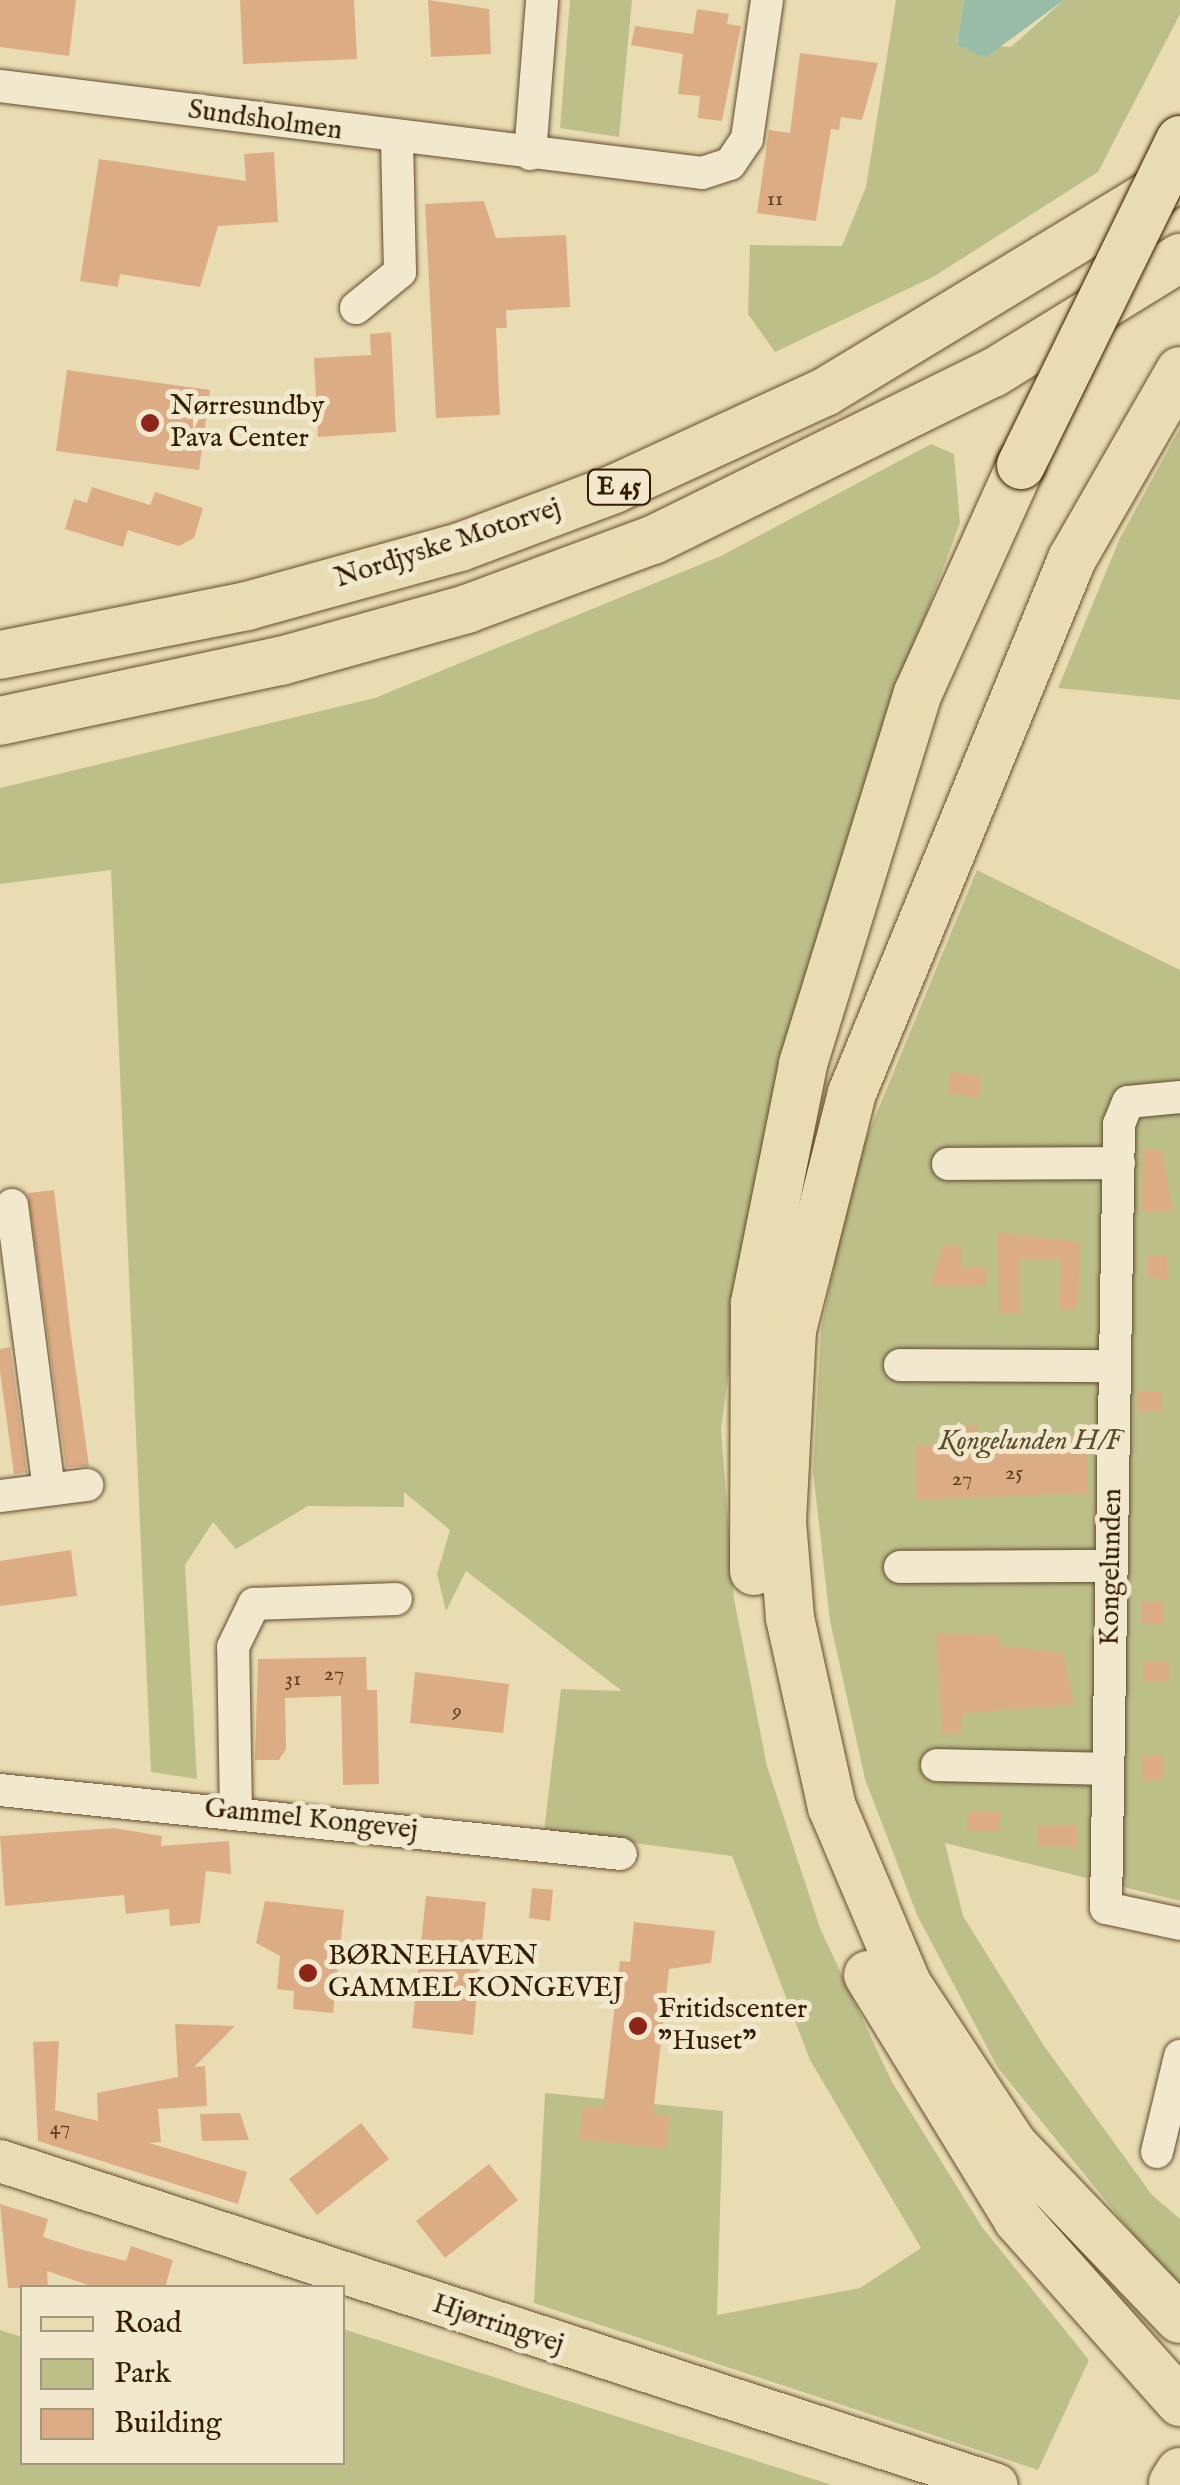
<!DOCTYPE html>
<html>
<head>
<meta charset="utf-8">
<style>
	body { margin:0 }
	#map { position:relative; width:1180px; height:2485px; overflow:hidden; background:#eadcb2; font-family:"IM FELL English",serif }
	div>[style] { position:absolute }
	.green>* { inset:0; background:#bdbf88 }
	.water>* { inset:0; background:#98bca8 }
	.building>* { inset:0; background:#dcad85 }
	.roads { filter:drop-shadow(0 0 2px #624c2f) drop-shadow(0 0 2px #624c2f) }
	.minor>* { height:32px; margin:-16px; padding:0 16px; transform-origin:16px; border-radius:16px; background:#f1e8cd }
	.major>* { height:42px; margin:-21px; padding:0 21px; transform-origin:21px; border-radius:21px; background:#eadcb2 }
	.highway>* { height:48px; margin:-24px; padding:0 24px; transform-origin:24px; border-radius:24px; background:#eadcb2 }
	.bridges { filter:drop-shadow(0 0 2px #351c03) drop-shadow(0 0 2px #351c03) }
	.highway-bridge>* { height:48px; margin:-24px; padding:0 24px; transform-origin:24px; border-radius:24px; background:#eadcb2 }
	.dots>* { width:28px; height:28px; translate:-50% -50%; box-sizing:border-box; border:5px solid #f1e8cd; border-radius:50% }
	span { translate:-50% -50%; white-space:nowrap; text-align:center; line-height:1.15; -webkit-text-stroke:10px #f1e8cd; paint-order:stroke }
	.number-label { font-size:22px; color:#5f4024 }
	.number-label span { -webkit-text-stroke-width:0 }
	.shield-label span { padding:2px 8px; background:#f1e8cd; border:2px solid; border-radius:8px; -webkit-text-stroke-width:0 }
	.shield-label { font-size:25px; color:#351c03; font-weight:700 }
	.street-label { font-size:28px; color:#351c03 }
	.poi-label { font-size:28px; color:#351c03 }
	.left { translate:0 -50%; text-align:left }
	.park-label { font-size:28px; color:#5e4d2b; font-style:italic }
	.legend { position:absolute; left:20px; top:2285px; width:325px; height:180px; box-sizing:border-box; background:#f1e8cd; border:2px solid #a6967c; margin:0; padding:12px 18px; list-style:none; font-size:30px; color:#351c03 }
	.legend li { display:flex; align-items:center; gap:20px; height:50px }
	.legend b { width:50px; border:2px solid #a6967c }
</style>
</head>
<body>
<div id="map">
	<div class="green">
		<i style="clip-path:polygon(570px 0,632px 0,619px 137px,560px 128px)"></i>
		<i style="clip-path:polygon(896px 0,964px 0,957px 44px,1011px 47px,1064px 0,1180px 0,1180px 14px,1098px 172px,933px 277px,775px 352px,748px 314px,750px 245px,842px 246px,866px 187px)"></i>
		<i style="clip-path:polygon(1180px 428px,1180px 700px,1058px 688px,1120px 538px)"></i>
		<i style="clip-path:polygon(931px 444px,954px 454px,960px 523px,880px 736px,802px 986px,753px 1194px,721px 1429px,734px 1599px,767px 1766px,820px 1928px,892px 2082px,982px 2227px,1089px 2360px,1038px 2470px,534px 2303px,545px 2093px,723px 2111px,717px 2315px,860px 2288px,921px 2248px,810px 2060px,732px 1856px,544px 1831px,561px 1689px,622px 1691px,466px 1571px,446px 1611px,437px 1574px,450px 1530px,404px 1492px,404px 1507px,308px 1506px,236px 1549px,213px 1522px,185px 1565px,197px 1779px,151px 1772px,111px 870px,0 884px,0 788px,375px 698px,721px 556px)"></i>
		<i style="clip-path:polygon(977px 870px,1180px 970px,1180px 1901px,945px 1843px,963px 1916px,1044px 2046px,1152px 2195px,1180px 2219px,1180px 2292px,998px 2068px,917px 1915px,865px 1779px,830px 1621px,813px 1471px,821px 1330px,854px 1168px)"></i>
		<i style="clip-path:polygon(343px 2329px,832px 2485px,0 2485px,0 2330px,22px 2337px,22px 2462px,342px 2462px)"></i>
	</div>
	<div class="water">
		<i style="clip-path:polygon(964px 0,1064px 0,985px 58px,957px 44px)"></i>
	</div>
	<div class="building">
		<i style="clip-path:polygon(0 0,76px 0,69px 56px,0 47px)"></i>
		<i style="clip-path:polygon(240px 0,354px 0,357px 59px,243px 64px)"></i>
		<i style="clip-path:polygon(428px 0,489px 9px,491px 54px,431px 57px)"></i>
		<i style="clip-path:polygon(697px 9px,729px 14px,727px 24px,741px 26px,722px 121px,698px 118px,700px 96px,678px 94px,683px 54px,631px 45px,635px 26px,693px 34px)"></i>
		<i style="clip-path:polygon(800px 53px,878px 63px,862px 120px,841px 117px,839px 130px,831px 129px,816px 221px,757px 213px,769px 130px,790px 133px)"></i>
		<i style="clip-path:polygon(274px 152px,278px 222px,218px 226px,200px 287px,120px 274px,118px 287px,80px 281px,99px 159px,246px 181px,244px 154px)"></i>
		<i style="clip-path:polygon(484px 201px,496px 238px,566px 235px,570px 307px,506px 310px,507px 328px,496px 328px,500px 415px,436px 418px,425px 204px)"></i>
		<i style="clip-path:polygon(391px 332px,396px 432px,318px 437px,314px 358px,371px 355px,370px 334px)"></i>
		<i style="clip-path:polygon(67px 370px,210px 390px,199px 470px,56px 451px)"></i>
		<i style="clip-path:polygon(92px 487px,150px 505px,155px 492px,203px 508px,194px 538px,179px 546px,128px 530px,123px 547px,65px 529px,74px 499px,87px 503px)"></i>
		<i style="clip-path:polygon(951px 1071px,982px 1077px,978px 1098px,947px 1093px)"></i>
		<i style="clip-path:polygon(1143px 1149px,1162px 1149px,1173px 1212px,1142px 1212px)"></i>
		<i style="clip-path:polygon(54px 1190px,71px 1336px,89px 1466px,66px 1467px,28px 1193px)"></i>
		<i style="clip-path:polygon(998px 1232px,1080px 1242px,1078px 1310px,1059px 1309px,1061px 1259px,1019px 1259px,1021px 1313px,999px 1314px)"></i>
		<i style="clip-path:polygon(943px 1245px,962px 1245px,962px 1268px,987px 1268px,986px 1286px,930px 1285px)"></i>
		<i style="clip-path:polygon(1148px 1255px,1167px 1255px,1167px 1279px,1148px 1278px)"></i>
		<i style="clip-path:polygon(10px 1347px,27px 1472px,14px 1474px,0 1371px,0 1349px)"></i>
		<i style="clip-path:polygon(1162px 1391px,1162px 1411px,1138px 1411px,1138px 1392px)"></i>
		<i style="clip-path:polygon(949px 1426px,978px 1426px,978px 1443px,1025px 1443px,1025px 1452px,1052px 1453px,1053px 1433px,1074px 1434px,1073px 1449px,1088px 1450px,1087px 1493px,916px 1500px,916px 1445px,949px 1446px)"></i>
		<i style="clip-path:polygon(71px 1550px,77px 1596px,0 1606px,0 1561px)"></i>
		<i style="clip-path:polygon(1142px 1602px,1164px 1602px,1164px 1624px,1142px 1624px)"></i>
		<i style="clip-path:polygon(936px 1633px,999px 1635px,999px 1646px,1063px 1652px,1074px 1705px,963px 1713px,961px 1733px,942px 1733px)"></i>
		<i style="clip-path:polygon(366px 1657px,367px 1690px,377px 1690px,379px 1784px,343px 1785px,341px 1696px,285px 1698px,286px 1749px,279px 1760px,255px 1760px,258px 1659px)"></i>
		<i style="clip-path:polygon(1143px 1661px,1169px 1661px,1169px 1681px,1143px 1681px)"></i>
		<i style="clip-path:polygon(415px 1672px,509px 1684px,503px 1733px,410px 1723px)"></i>
		<i style="clip-path:polygon(1163px 1755px,1164px 1780px,1143px 1781px,1142px 1756px)"></i>
		<i style="clip-path:polygon(967px 1812px,1000px 1812px,1000px 1832px,967px 1832px)"></i>
		<i style="clip-path:polygon(1038px 1825px,1078px 1826px,1077px 1847px,1037px 1846px)"></i>
		<i style="clip-path:polygon(114px 1828px,162px 1836px,161px 1846px,229px 1841px,231px 1874px,206px 1871px,200px 1923px,170px 1926px,169px 1909px,126px 1914px,124px 1895px,5px 1906px,0 1836px)"></i>
		<i style="clip-path:polygon(532px 1888px,553px 1890px,550px 1921px,529px 1918px)"></i>
		<i style="clip-path:polygon(426px 1896px,486px 1902px,473px 2035px,412px 2028px)"></i>
		<i style="clip-path:polygon(265px 1901px,344px 1910px,333px 2013px,293px 2009px,294px 1991px,277px 1989px,280px 1956px,256px 1943px)"></i>
		<i style="clip-path:polygon(634px 1922px,715px 1931px,711px 1963px,669px 1969px,653px 2114px,670px 2116px,666px 2149px,579px 2139px,583px 2106px,603px 2108px,620px 1961px,630px 1962px)"></i>
		<i style="clip-path:polygon(175px 2024px,235px 2026px,194px 2067px,205px 2066px,207px 2106px,158px 2109px,161px 2142px,149px 2143px,247px 2172px,238px 2204px,38px 2141px,33px 2042px,59px 2041px,55px 2110px,98px 2121px,97px 2093px,178px 2077px)"></i>
		<i style="clip-path:polygon(240px 2113px,249px 2140px,202px 2141px,200px 2114px)"></i>
		<i style="clip-path:polygon(361px 2123px,389px 2159px,317px 2215px,289px 2179px)"></i>
		<i style="clip-path:polygon(489px 2164px,518px 2200px,445px 2258px,416px 2221px)"></i>
		<i style="clip-path:polygon(0 2204px,48px 2219px,43px 2237px,83px 2250px,126px 2261px,131px 2246px,173px 2260px,165px 2288px,97px 2288px,47px 2271px,48px 2288px,8px 2288px)"></i>
	</div>
	<div class="roads">
		<div class="minor">
			<i style="left:0;top:86px;width:707px;rotate:7.06deg"></i>
			<i style="left:702px;top:173px;width:29px;rotate:-18deg"></i>
			<i style="left:730px;top:164px;width:30px;rotate:-56deg"></i>
			<i style="left:747px;top:139px;width:140px;rotate:-81.8deg"></i>
			<i style="left:530px;top:154px;width:154px;rotate:-85.5deg"></i>
			<i style="left:356px;top:308px;width:57px;rotate:-39.3deg"></i>
			<i style="left:400px;top:272px;width:133px;rotate:-91.3deg"></i>
			<i style="left:1180px;top:1097px;width:52px;rotate:174.5deg"></i>
			<i style="left:1128px;top:1102px;width:24px;rotate:112deg"></i>
			<i style="left:1119px;top:1124px;width:784px;rotate:90.95deg"></i>
			<i style="left:1106px;top:1908px;width:76px;rotate:12.2deg"></i>
			<i style="left:948px;top:1164px;width:171px;rotate:-0.3deg"></i>
			<i style="left:12px;top:1205px;width:286px;rotate:82.6deg"></i>
			<i style="left:900px;top:1365px;width:215px;rotate:0.3deg"></i>
			<i style="left:0;top:1496px;width:88px;rotate:-7.2deg"></i>
			<i style="left:900px;top:1567px;width:212px;rotate:-0.3deg"></i>
			<i style="left:937px;top:1765px;width:171px;rotate:1.3deg"></i>
			<i style="left:0;top:1790px;width:624px;rotate:5.88deg"></i>
			<i style="left:236px;top:1812px;width:165px;rotate:-91deg"></i>
			<i style="left:233px;top:1647px;width:48px;rotate:-64deg"></i>
			<i style="left:254px;top:1604px;width:142px;rotate:-2deg"></i>
			<i style="left:1157px;top:2152px;width:99px;rotate:-76.5deg"></i>
		</div>
		<div class="major">
			<i style="left:0;top:2161px;width:1048px;rotate:18deg"></i>
		</div>
		<div class="highway">
			<i style="left:1180px;top:371px;width:217px;rotate:119.9deg"></i>
			<i style="left:1072px;top:559px;width:578px;rotate:112.39deg"></i>
			<i style="left:852px;top:1093px;width:244px;rotate:104.2deg"></i>
			<i style="left:792px;top:1330px;width:192px;rotate:93deg"></i>
			<i style="left:782px;top:1522px;width:96px;rotate:85.2deg"></i>
			<i style="left:790px;top:1618px;width:194px;rotate:77.5deg"></i>
			<i style="left:832px;top:1807px;width:192px;rotate:67deg"></i>
			<i style="left:907px;top:1984px;width:193px;rotate:56.6deg"></i>
			<i style="left:1013px;top:2145px;width:241px;rotate:46.2deg"></i>
			<i style="left:0;top:655px;width:252px;rotate:-11.2deg"></i>
			<i style="left:247px;top:606px;width:221px;rotate:-15.5deg"></i>
			<i style="left:460px;top:547px;width:165px;rotate:-20.6deg"></i>
			<i style="left:614px;top:489px;width:232px;rotate:-24.7deg"></i>
			<i style="left:825px;top:392px;width:402px;rotate:-31.2deg"></i>
			<i style="left:0;top:721px;width:287px;rotate:-12.1deg"></i>
			<i style="left:281px;top:661px;width:193px;rotate:-15.6deg"></i>
			<i style="left:467px;top:609px;width:198px;rotate:-20.4deg"></i>
			<i style="left:653px;top:540px;width:379px;rotate:-26.2deg"></i>
			<i style="left:993px;top:373px;width:220px;rotate:-31.6deg"></i>
			<i style="left:754px;top:1571px;width:268px;rotate:-89.8deg"></i>
			<i style="left:755px;top:1303px;width:244px;rotate:-78.6deg"></i>
			<i style="left:803px;top:1064px;width:388px;rotate:-72.8deg"></i>
			<i style="left:918px;top:693px;width:250px;rotate:-65.7deg"></i>
			<i style="left:868px;top:1975px;width:287px;rotate:58.5deg"></i>
			<i style="left:1018px;top:2220px;width:244px;rotate:48.3deg"></i>
			<i style="left:1173px;top:2483px;width:13px;rotate:-58deg"></i>
		</div>
	</div>
	<div class="bridges">
		<div class="highway-bridge">
			<i style="left:1021px;top:465px;width:362px;rotate:-63.9deg"></i>
		</div>
	</div>
	<div class="dots">
		<i style="left:150px;top:423px;background:#8f2418"></i>
		<i style="left:308px;top:1973px;background:#8f2418"></i>
		<i style="left:638px;top:2026px;background:#8f2418"></i>
	</div>
	<div class="number-label">
		<span style="left:775px;top:200px">11</span>
		<span style="left:1014px;top:1474px">25</span>
		<span style="left:962px;top:1480px">27</span>
		<span style="left:334px;top:1675px">27</span>
		<span style="left:293px;top:1680px">31</span>
		<span style="left:457px;top:1712px">9</span>
		<span style="left:60px;top:2129px">47</span>
	</div>
	<div class="shield-label">
		<span style="left:619px;top:487px">E 45</span>
	</div>
	<div class="street-label">
		<span style="left:265px;top:121px;rotate:8deg">Sundsholmen</span>
		<span style="left:448px;top:544px;rotate:-18deg">Nordjyske Motorvej</span>
		<span style="left:1112px;top:1567px;rotate:-89deg">Kongelunden</span>
		<span style="left:311px;top:1820px;rotate:6deg">Gammel Kongevej</span>
		<span style="left:498px;top:2325px;rotate:18deg">Hjørringvej</span>
	</div>
	<div class="poi-label">
		<span class="left" style="left:170px;top:423px">Nørresundby<br>Pava Center</span>
		<span class="left" style="left:328px;top:1973px">BØRNEHAVEN<br>GAMMEL KONGEVEJ</span>
		<span class="left" style="left:658px;top:2026px">Fritidscenter<br>"Huset"</span>
	</div>
	<div class="park-label">
		<span style="left:1030px;top:1442px">Kongelunden H/F</span>
	</div>
	<ul class="legend">
	<li><b style="height:12px;background:#eadcb2"></b>Road</li>
	<li><b style="height:28px;background:#bdbf88"></b>Park</li>
	<li><b style="height:28px;background:#dcad85"></b>Building</li>
	</ul>
</div>
</body>
</html>
